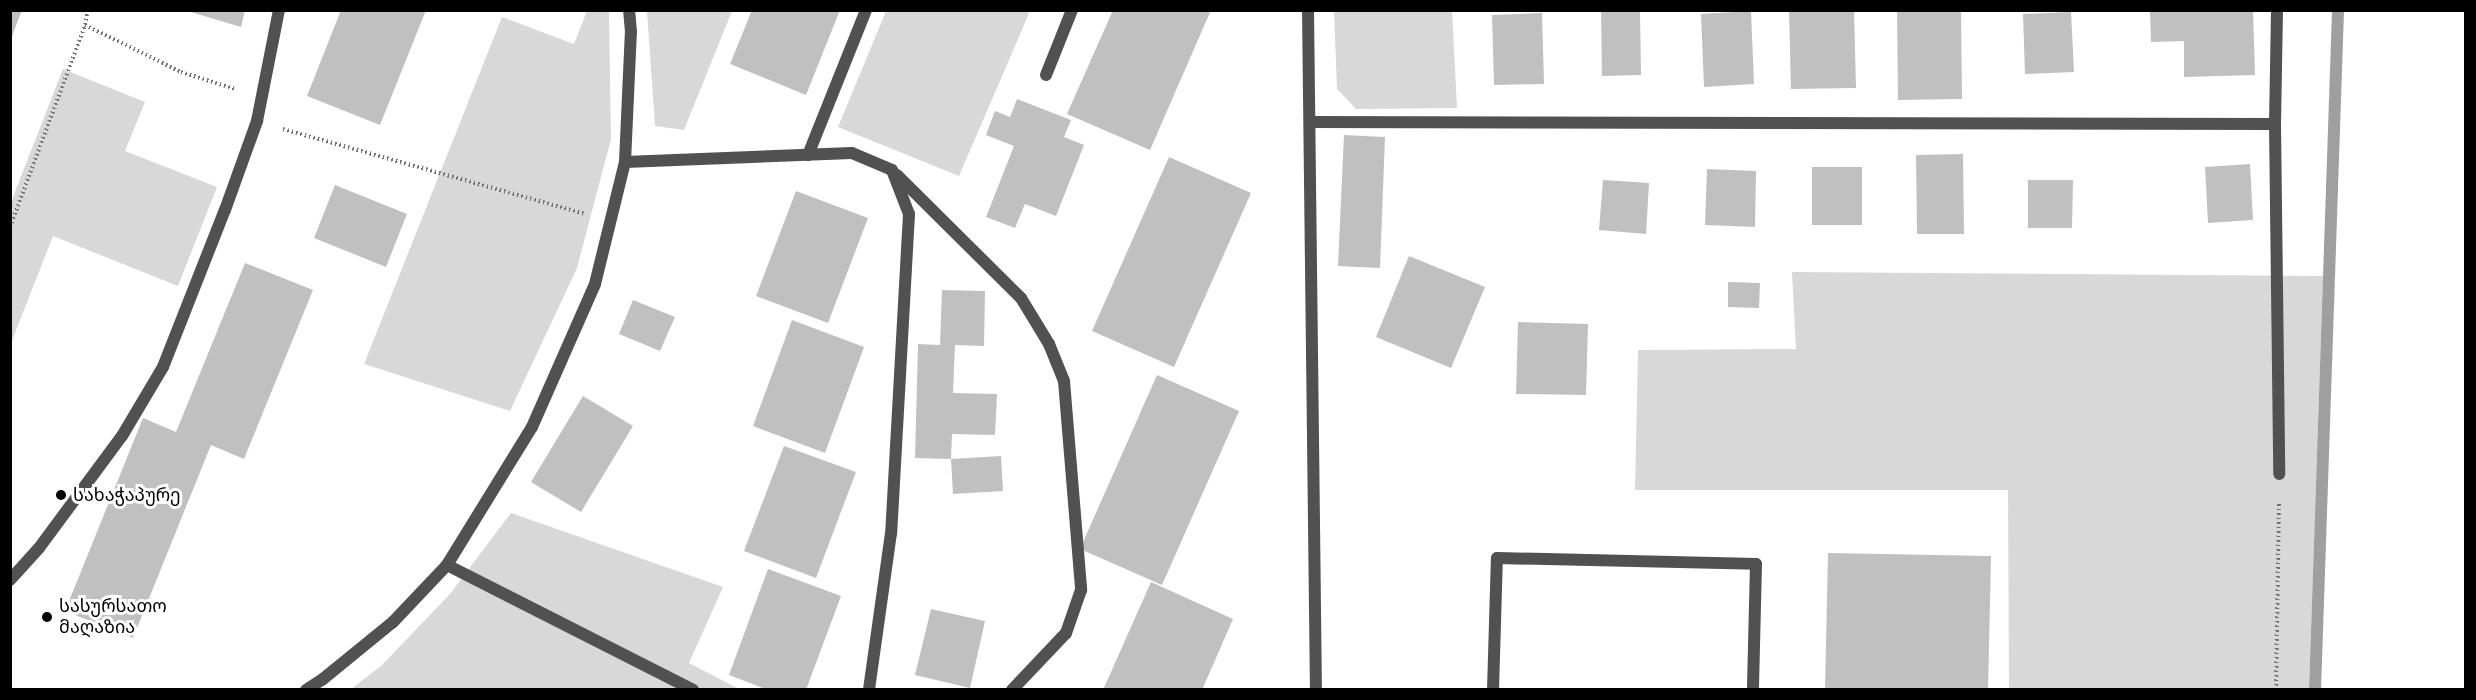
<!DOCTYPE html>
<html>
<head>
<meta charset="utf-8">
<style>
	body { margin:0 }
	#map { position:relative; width:2476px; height:700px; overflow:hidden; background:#fff; font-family:"Fira Sans","Noto Sans Georgian",sans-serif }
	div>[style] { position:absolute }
	.green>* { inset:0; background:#d8d8d8 }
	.stream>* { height:12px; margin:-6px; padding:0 6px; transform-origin:6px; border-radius:6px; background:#9f9f9f }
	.building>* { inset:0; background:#c0c0c0 }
	.path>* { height:4px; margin-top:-2px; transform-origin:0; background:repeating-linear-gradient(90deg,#737373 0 1.5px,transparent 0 4.5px) }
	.service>* { height:12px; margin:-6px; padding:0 6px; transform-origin:6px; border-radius:6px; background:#515151 }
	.minor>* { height:12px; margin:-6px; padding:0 6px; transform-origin:6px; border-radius:6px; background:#515151 }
	.dots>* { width:16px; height:16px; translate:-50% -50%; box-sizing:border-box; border:3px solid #fff; border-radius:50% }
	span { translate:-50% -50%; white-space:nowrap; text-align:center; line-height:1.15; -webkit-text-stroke:6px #fff; paint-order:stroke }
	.poi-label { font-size:18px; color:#000 }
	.left { translate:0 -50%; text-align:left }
	.frame { position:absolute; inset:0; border:12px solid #000; pointer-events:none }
</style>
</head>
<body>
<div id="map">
	<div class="green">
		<i style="clip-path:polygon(587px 11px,609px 11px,611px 139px,577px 268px,510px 411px,364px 364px,502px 17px,574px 44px)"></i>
		<i style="clip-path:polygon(647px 11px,732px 11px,684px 130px,655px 126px)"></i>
		<i style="clip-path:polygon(886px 11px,1030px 11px,959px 176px,838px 127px)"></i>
		<i style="clip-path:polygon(1334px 11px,1452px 11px,1457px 108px,1356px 109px,1337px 89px)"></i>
		<i style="clip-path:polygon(63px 69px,145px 102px,125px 151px,217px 187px,178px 286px,53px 236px,11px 343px,11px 202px)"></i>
		<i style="clip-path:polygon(1792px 272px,2323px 276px,2309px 689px,2009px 689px,2008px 490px,1635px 490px,1638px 350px,1796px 349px)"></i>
		<i style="clip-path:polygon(511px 513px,723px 587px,689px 663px,739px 689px,350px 690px,382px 665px,450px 594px)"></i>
	</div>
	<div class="stream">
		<i style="left:2315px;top:690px;width:680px;rotate:-88.06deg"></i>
	</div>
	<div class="building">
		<i style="clip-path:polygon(10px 10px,22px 10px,11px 39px,10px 38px)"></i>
		<i style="clip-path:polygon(184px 10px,245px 10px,241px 27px)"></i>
		<i style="clip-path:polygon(341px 10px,426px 10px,380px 125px,307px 96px)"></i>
		<i style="clip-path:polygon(752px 10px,840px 10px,806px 95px,730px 64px)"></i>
		<i style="clip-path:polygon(1113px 10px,1211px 10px,1150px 150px,1067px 114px)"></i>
		<i style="clip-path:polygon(1601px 10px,1640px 10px,1641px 75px,1602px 76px)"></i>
		<i style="clip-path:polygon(1789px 10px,1854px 10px,1856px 88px,1791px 89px)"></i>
		<i style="clip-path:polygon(1897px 10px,1961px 10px,1962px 99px,1898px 100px)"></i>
		<i style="clip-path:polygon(2150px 10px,2253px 10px,2255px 75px,2184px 77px,2184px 41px,2151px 42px)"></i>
		<i style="clip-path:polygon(1751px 11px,1754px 84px,1704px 87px,1701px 14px)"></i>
		<i style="clip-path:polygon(2071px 12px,2074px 72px,2025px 74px,2023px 14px)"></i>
		<i style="clip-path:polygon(1542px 13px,1544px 84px,1494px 85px,1492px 15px)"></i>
		<i style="clip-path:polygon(1017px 99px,1071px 120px,1064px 137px,1084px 145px,1056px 216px,1025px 204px,1015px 228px,986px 217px,1014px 146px,986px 135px,995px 111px,1010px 117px)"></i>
		<i style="clip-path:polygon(1344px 135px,1385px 137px,1380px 268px,1338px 266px)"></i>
		<i style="clip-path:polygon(1963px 154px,1964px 234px,1917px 234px,1916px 155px)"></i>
		<i style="clip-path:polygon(1169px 157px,1251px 193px,1174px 367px,1092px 331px)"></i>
		<i style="clip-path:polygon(2250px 164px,2253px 220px,2208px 223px,2205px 167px)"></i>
		<i style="clip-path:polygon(1812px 167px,1862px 167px,1862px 225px,1812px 225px)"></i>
		<i style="clip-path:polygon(1707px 169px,1756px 171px,1755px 227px,1705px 225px)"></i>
		<i style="clip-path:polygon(1603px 180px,1649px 183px,1646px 234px,1599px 230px)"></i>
		<i style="clip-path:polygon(2028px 180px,2073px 180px,2072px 228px,2028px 228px)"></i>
		<i style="clip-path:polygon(335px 185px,407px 214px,386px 267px,314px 238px)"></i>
		<i style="clip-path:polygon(796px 191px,868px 218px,828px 323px,756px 296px)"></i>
		<i style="clip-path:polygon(1409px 256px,1485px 287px,1451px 368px,1376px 337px)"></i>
		<i style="clip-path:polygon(245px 263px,313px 290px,244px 459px,211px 445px,133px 638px,65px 611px,143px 418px,176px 432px)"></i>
		<i style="clip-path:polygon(1728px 282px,1760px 283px,1759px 308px,1728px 307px)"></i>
		<i style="clip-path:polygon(942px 290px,985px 291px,984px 346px,955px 345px,953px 393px,997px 394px,995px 435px,952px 434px,951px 459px,915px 458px,918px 344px,940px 345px)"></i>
		<i style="clip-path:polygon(633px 300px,675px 317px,660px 351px,619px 334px)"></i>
		<i style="clip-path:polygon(792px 320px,864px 347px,825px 453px,753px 426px)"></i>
		<i style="clip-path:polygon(1518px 322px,1588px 324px,1586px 395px,1516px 394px)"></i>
		<i style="clip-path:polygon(1157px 375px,1239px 411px,1162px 585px,1080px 549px)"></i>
		<i style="clip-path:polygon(583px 396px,633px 426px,581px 512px,531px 482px)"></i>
		<i style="clip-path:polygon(784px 446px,856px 472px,816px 578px,744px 551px)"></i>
		<i style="clip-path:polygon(1001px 456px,1003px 491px,953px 494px,951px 459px)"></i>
		<i style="clip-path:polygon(1828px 553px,1991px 556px,1988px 690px,1825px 690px)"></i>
		<i style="clip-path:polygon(768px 569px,841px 596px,806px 690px,768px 690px,729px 675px)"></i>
		<i style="clip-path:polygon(1151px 582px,1233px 619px,1202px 690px,1103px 690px)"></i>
		<i style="clip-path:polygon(931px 609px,985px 621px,970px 688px,915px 675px)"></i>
	</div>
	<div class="path">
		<i style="left:88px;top:10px;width:15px;rotate:101deg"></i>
		<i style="left:85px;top:25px;width:107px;rotate:26.1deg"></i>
		<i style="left:181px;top:72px;width:57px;rotate:17.5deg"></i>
		<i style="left:283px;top:129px;width:314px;rotate:15.7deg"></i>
		<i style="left:10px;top:227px;width:215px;rotate:-69.6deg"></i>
		<i style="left:2276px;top:690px;width:189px;rotate:-89.1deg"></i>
	</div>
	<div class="service">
		<i style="left:1046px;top:75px;width:70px;rotate:-68.2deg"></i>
		<i style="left:808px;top:155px;width:156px;rotate:-68.2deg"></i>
		<i style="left:625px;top:162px;width:227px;rotate:-2.3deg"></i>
		<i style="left:852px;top:153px;width:43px;rotate:23deg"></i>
		<i style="left:892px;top:170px;width:47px;rotate:68.9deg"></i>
		<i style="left:909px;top:214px;width:320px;rotate:93.2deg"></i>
		<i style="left:891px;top:533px;width:159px;rotate:98deg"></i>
		<i style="left:897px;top:175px;width:175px;rotate:44.8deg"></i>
		<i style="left:1021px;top:298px;width:54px;rotate:58.7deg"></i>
		<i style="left:1049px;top:344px;width:40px;rotate:68deg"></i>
		<i style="left:1064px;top:381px;width:210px;rotate:85.3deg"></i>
		<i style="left:1081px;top:590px;width:46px;rotate:109.2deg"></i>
		<i style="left:1066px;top:633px;width:79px;rotate:133.5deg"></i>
		<i style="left:447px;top:565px;width:276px;rotate:26.9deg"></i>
		<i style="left:10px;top:580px;width:43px;rotate:-47.8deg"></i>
		<i style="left:39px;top:548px;width:139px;rotate:-53.5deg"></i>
		<i style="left:122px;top:436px;width:80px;rotate:-59.3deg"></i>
		<i style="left:163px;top:367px;width:169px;rotate:-68.5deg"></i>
		<i style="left:225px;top:210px;width:95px;rotate:-70.2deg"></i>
		<i style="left:257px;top:121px;width:113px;rotate:-78.8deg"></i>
		<i style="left:1493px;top:690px;width:132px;rotate:-88.3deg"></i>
		<i style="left:1497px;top:558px;width:259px;rotate:1.3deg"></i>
		<i style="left:1756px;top:564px;width:126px;rotate:91.4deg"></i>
	</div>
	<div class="minor">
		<i style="left:1308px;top:10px;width:680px;rotate:89.33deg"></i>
		<i style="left:2277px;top:10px;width:114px;rotate:91deg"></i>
		<i style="left:2275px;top:124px;width:350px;rotate:89.3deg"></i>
		<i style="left:1311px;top:122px;width:964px;rotate:0.12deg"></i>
		<i style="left:306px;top:690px;width:20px;rotate:-33deg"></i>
		<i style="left:323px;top:679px;width:90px;rotate:-39.2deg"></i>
		<i style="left:393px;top:622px;width:79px;rotate:-46.5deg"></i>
		<i style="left:447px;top:565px;width:162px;rotate:-58.4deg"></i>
		<i style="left:532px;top:427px;width:156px;rotate:-66.2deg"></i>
		<i style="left:595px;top:284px;width:126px;rotate:-76.2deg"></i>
		<i style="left:625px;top:162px;width:130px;rotate:-87.4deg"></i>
		<i style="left:631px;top:32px;width:22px;rotate:-95deg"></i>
	</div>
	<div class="dots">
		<i style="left:61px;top:495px;background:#000"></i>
		<i style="left:47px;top:617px;background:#000"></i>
	</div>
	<div class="poi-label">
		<span class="left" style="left:73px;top:495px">სახაჭაპურე</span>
		<span class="left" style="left:59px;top:617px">სასურსათო<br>მაღაზია</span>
	</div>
	<div class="frame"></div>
</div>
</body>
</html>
